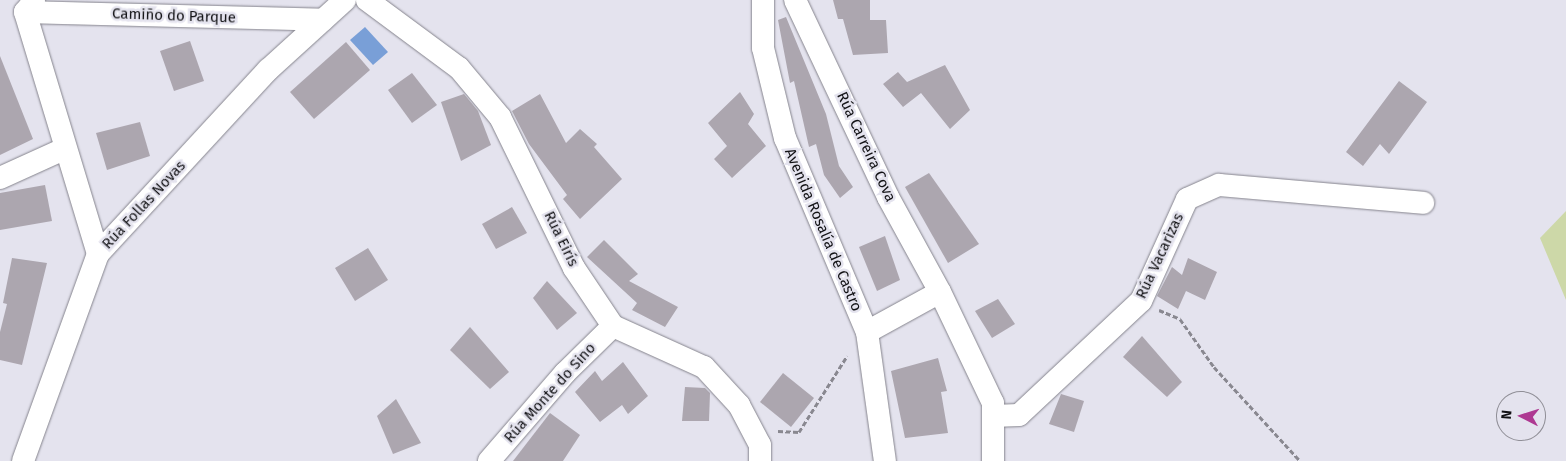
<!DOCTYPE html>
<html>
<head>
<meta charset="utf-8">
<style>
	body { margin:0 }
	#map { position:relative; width:1566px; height:461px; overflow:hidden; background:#e4e3ee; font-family:"Fira Sans",sans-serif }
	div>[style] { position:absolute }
	.green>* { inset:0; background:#cdd8a8 }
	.water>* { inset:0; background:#799fd7 }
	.building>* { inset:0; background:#aca6af }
	.path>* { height:3px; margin-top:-1.5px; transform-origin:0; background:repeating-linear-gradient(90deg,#898890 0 5px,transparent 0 7.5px) }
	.roads { filter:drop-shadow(0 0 1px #85848d) drop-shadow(0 0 1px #85848d) }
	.minor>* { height:22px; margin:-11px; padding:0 11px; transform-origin:11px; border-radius:11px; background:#fff }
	span { translate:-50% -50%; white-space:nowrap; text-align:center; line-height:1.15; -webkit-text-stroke:5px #e4e3ee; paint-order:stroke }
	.street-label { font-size:15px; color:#121215 }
	.north { position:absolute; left:1496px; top:391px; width:50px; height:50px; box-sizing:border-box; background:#e4e3ee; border:1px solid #908f97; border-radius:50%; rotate:275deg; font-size:14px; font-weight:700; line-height:20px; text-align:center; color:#121215 }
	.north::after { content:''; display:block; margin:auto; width:18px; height:22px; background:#ae3992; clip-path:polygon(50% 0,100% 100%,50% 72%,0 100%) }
</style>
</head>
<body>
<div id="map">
	<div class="green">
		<i style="clip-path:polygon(1566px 211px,1566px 300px,1540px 238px)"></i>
	</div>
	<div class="water">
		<i style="clip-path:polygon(365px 27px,388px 52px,373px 65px,350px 40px)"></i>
	</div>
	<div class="building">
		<i style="clip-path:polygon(833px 0,870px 0,870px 20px,886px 20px,888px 53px,853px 55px,843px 19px,838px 19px)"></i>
		<i style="clip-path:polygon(786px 17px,826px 114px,839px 166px,853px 187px,840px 198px,824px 175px,816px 144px,809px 147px,794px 81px,790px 83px,778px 20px)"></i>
		<i style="clip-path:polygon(190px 41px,204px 81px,174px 91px,160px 51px)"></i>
		<i style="clip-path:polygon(346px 42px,370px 70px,314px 119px,290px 92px)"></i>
		<i style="clip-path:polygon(0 56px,33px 139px,0 155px)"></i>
		<i style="clip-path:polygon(945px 65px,970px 110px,950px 129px,921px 93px,903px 107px,883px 84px,898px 72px,907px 82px)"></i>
		<i style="clip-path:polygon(412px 73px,437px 105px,412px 123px,388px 90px)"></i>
		<i style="clip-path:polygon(1399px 81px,1427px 102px,1389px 154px,1380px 144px,1363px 166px,1346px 152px)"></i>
		<i style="clip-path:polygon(740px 92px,754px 114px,748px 124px,766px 146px,732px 178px,714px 159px,727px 146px,708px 123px)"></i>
		<i style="clip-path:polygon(464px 94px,478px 111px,491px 145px,461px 161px,441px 102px)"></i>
		<i style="clip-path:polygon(540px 94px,566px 143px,580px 129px,597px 144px,594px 147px,622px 179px,580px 219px,563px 199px,567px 195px,529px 144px,512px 111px)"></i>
		<i style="clip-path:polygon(140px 122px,150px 156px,107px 170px,96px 133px)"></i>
		<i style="clip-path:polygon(929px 173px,979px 244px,948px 263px,905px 187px)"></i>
		<i style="clip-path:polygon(45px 185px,52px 221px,0 230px,0 193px)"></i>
		<i style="clip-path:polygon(512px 207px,527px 233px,496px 249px,482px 224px)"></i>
		<i style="clip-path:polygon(885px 236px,900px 280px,877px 291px,859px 247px)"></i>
		<i style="clip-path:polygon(604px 240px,638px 274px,629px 281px,678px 307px,665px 327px,632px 310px,637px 303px,587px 257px)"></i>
		<i style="clip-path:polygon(368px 248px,388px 280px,355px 301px,335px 268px)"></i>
		<i style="clip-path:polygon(12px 258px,47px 263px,22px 365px,0 360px,0 332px,7px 304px,3px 303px)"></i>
		<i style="clip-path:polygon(1188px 258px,1217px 272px,1205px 300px,1186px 291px,1178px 309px,1157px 296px,1172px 267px,1182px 275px)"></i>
		<i style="clip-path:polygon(547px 281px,577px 313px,557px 330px,533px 298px)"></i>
		<i style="clip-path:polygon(998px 299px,1015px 324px,992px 338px,975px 311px)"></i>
		<i style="clip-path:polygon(470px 327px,509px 372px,490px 389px,450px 350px)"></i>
		<i style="clip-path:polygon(1142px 336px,1182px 382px,1167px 397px,1123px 357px)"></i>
		<i style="clip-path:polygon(938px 358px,947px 391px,941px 392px,948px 433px,905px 438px,891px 371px)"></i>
		<i style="clip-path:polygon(623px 362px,648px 396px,628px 414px,622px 405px,600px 422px,575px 392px,595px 371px,602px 381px)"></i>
		<i style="clip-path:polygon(783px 373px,814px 398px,791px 427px,760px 402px)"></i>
		<i style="clip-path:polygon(685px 387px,705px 388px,710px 393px,709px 421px,682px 421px)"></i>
		<i style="clip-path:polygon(1061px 394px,1084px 401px,1074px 432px,1049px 424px)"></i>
		<i style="clip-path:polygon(396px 399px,421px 443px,393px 454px,377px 416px)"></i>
		<i style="clip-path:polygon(550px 413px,580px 435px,563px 461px,513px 461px)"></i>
	</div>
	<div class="path">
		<i style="left:1159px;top:310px;width:23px;rotate:23deg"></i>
		<i style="left:1180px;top:319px;width:59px;rotate:54.7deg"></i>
		<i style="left:1214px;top:367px;width:127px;rotate:47.5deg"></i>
		<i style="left:778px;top:431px;width:21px;rotate:3deg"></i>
		<i style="left:799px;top:432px;width:90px;rotate:-57.7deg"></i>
	</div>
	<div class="roads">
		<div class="minor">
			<i style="left:367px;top:0;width:114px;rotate:36.5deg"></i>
			<i style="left:459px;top:68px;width:64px;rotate:50.1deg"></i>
			<i style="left:500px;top:117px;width:168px;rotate:63.9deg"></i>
			<i style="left:574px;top:268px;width:70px;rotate:56.1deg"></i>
			<i style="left:613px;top:326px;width:100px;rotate:24.3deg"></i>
			<i style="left:704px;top:367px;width:52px;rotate:47.4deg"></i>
			<i style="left:739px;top:405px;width:45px;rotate:62.3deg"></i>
			<i style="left:760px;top:445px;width:16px;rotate:90deg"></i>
			<i style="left:763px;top:0;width:48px;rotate:90deg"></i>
			<i style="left:763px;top:48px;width:93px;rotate:76.3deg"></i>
			<i style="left:785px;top:138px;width:211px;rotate:67.1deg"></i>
			<i style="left:867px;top:332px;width:130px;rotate:82.1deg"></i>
			<i style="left:795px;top:0;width:218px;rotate:64.7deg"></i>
			<i style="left:888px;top:197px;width:108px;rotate:61.3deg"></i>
			<i style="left:940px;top:292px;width:123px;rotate:64.5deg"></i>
			<i style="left:993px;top:403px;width:58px;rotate:90deg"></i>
			<i style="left:34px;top:1px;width:14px;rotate:129deg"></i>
			<i style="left:25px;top:12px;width:253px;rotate:73.2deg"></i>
			<i style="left:25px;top:12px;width:298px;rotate:1.5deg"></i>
			<i style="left:0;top:178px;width:72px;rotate:-24.4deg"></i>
			<i style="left:867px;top:332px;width:83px;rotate:-28.7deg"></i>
			<i style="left:993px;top:416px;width:26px;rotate:-2deg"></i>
			<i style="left:1019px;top:415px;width:167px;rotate:-43.1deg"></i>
			<i style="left:1141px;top:301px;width:112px;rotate:-65.7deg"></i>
			<i style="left:1187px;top:199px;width:35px;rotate:-24deg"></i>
			<i style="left:1219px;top:185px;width:205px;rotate:5deg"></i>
			<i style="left:23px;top:461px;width:220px;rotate:-70.1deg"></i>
			<i style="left:98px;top:254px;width:251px;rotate:-47.3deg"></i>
			<i style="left:268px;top:70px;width:104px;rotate:-42.3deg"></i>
			<i style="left:489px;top:461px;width:116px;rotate:-49.2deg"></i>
			<i style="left:565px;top:373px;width:67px;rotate:-44.4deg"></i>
		</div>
	</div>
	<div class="street-label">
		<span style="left:174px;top:16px;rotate:2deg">Camiño do Parque</span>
		<span style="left:866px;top:147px;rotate:65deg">Rúa Carreira Cova</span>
		<span style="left:144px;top:205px;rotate:-47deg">Rúa Follas Novas</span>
		<span style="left:823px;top:230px;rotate:67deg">Avenida Rosalía de Castro</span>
		<span style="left:561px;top:239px;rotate:64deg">Rúa Eirís</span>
		<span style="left:1160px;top:256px;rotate:-65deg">Rúa Vacarizas</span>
		<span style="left:550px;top:393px;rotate:-48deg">Rúa Monte do Sino</span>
	</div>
	<div class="north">N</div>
</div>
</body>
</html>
